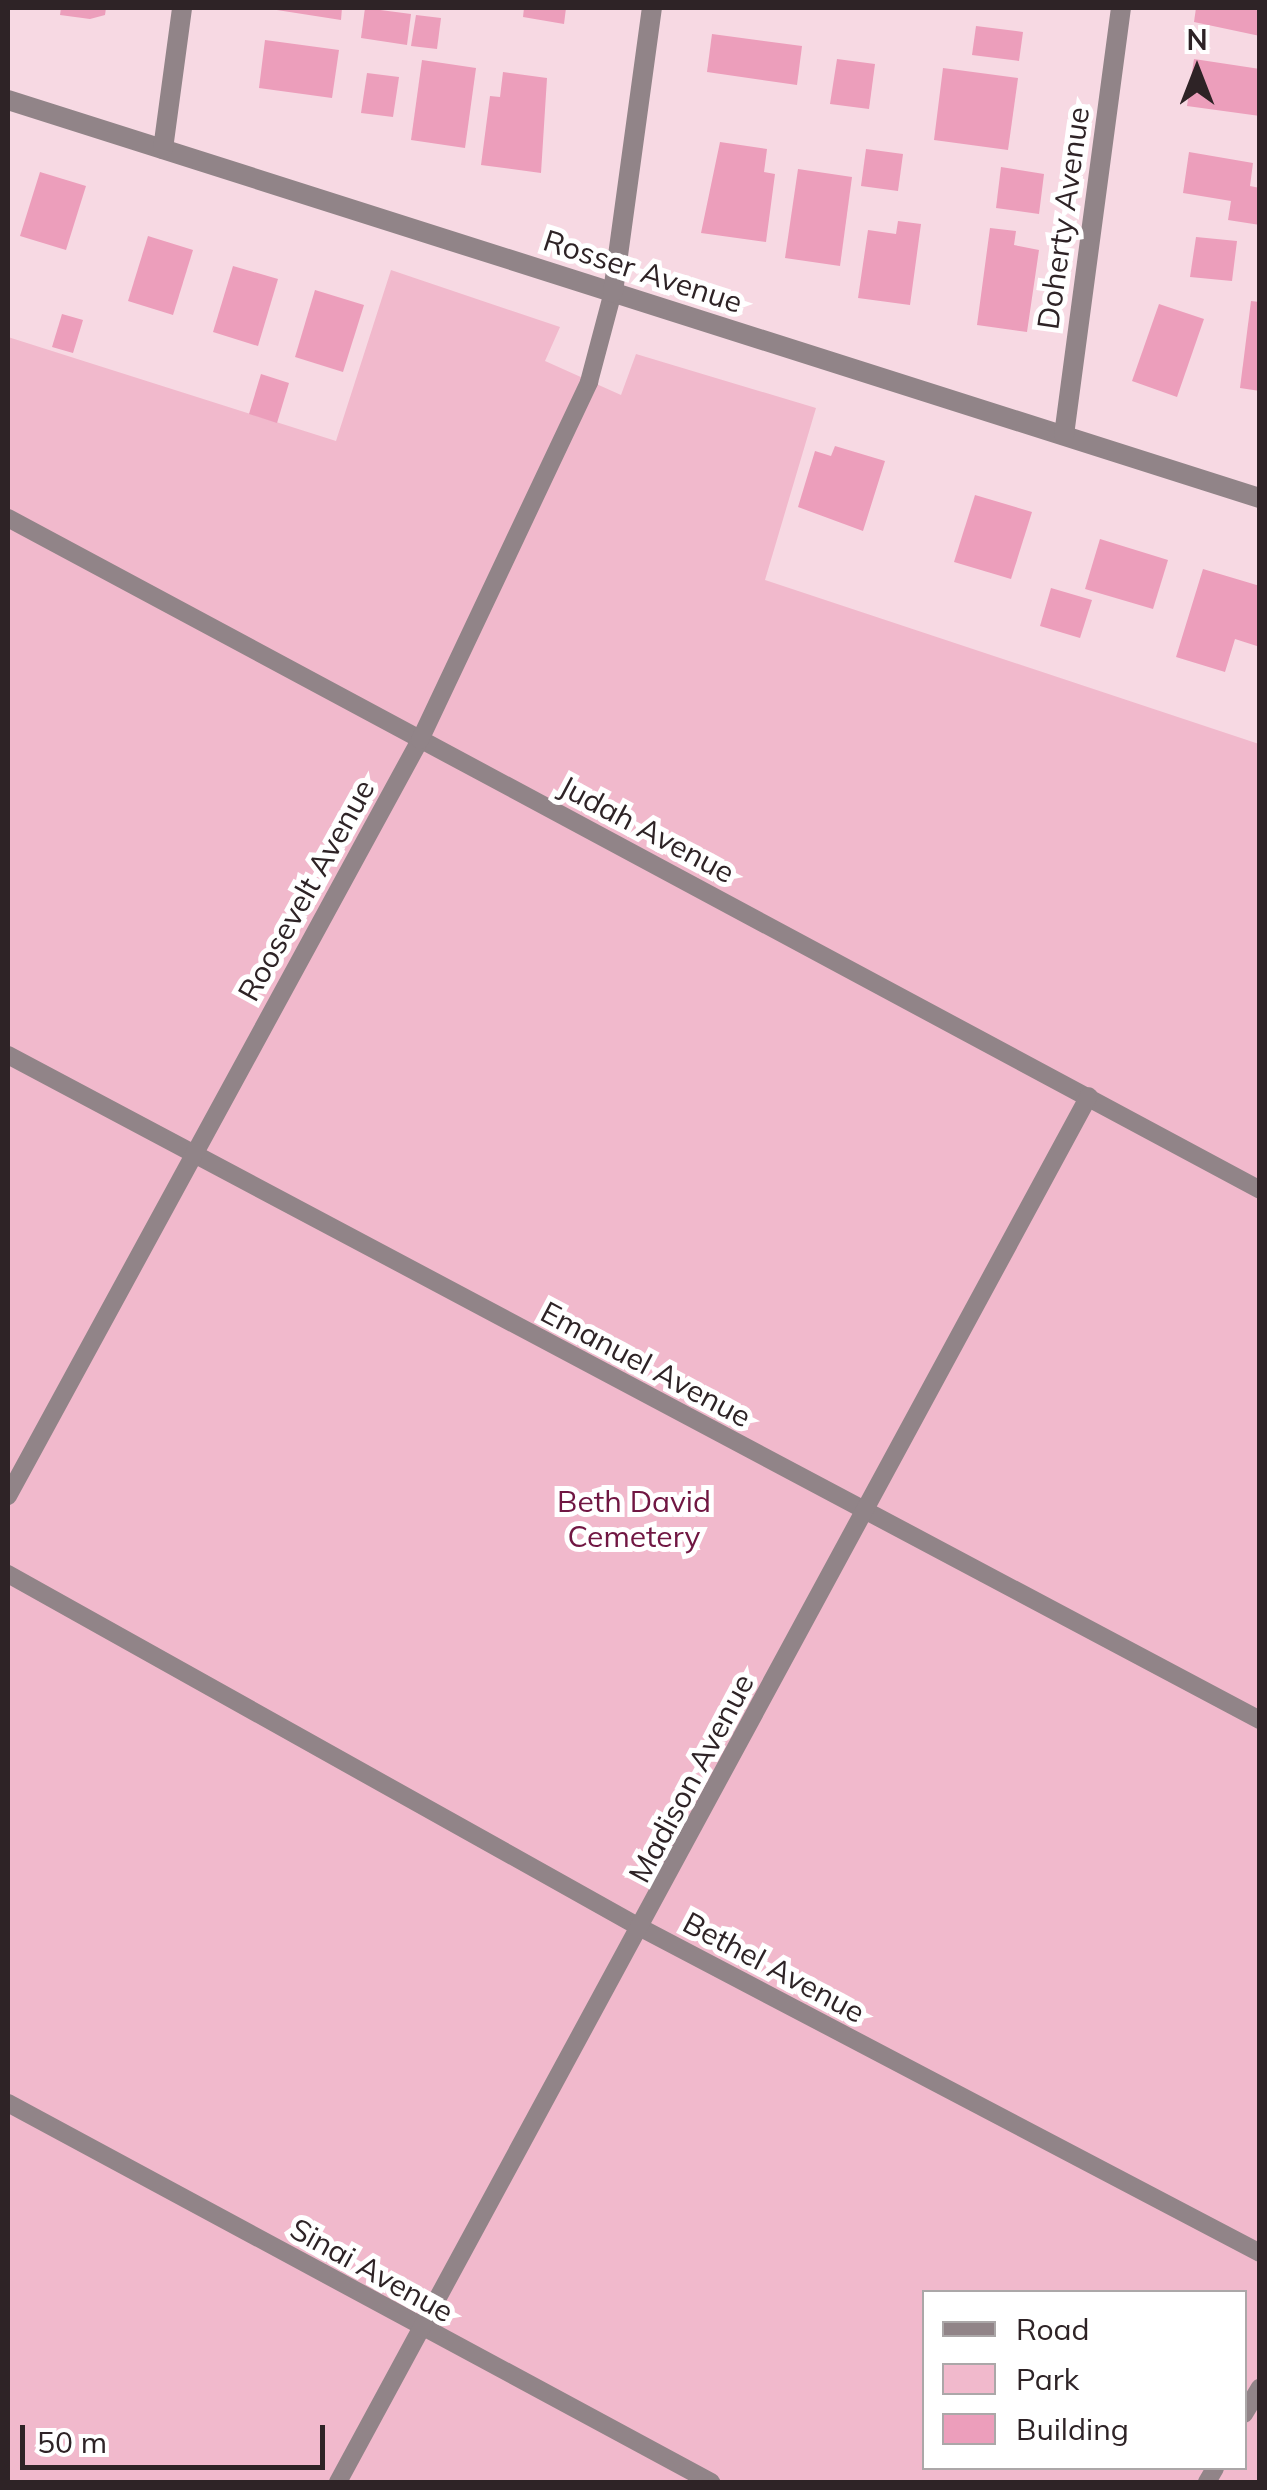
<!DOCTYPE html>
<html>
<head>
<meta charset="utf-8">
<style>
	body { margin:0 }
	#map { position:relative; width:1267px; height:2490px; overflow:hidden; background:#f7d9e3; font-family:Mulish,sans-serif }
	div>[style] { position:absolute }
	.green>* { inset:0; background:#f1b9cc }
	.building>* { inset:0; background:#ec9ebb }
	.lane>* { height:18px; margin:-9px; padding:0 9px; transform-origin:9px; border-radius:9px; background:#918488 }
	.street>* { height:20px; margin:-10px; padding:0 10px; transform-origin:10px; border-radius:10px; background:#918488 }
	span { translate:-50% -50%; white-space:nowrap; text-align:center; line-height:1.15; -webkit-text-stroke:10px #fff; paint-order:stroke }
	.street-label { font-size:30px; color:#2e2326 }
	.park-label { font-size:30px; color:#701642 }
	.frame { position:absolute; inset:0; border:10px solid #2e2326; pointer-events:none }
	.legend { position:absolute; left:922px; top:2290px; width:325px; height:180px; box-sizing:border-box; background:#fff; border:2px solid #aba7a8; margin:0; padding:12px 18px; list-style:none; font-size:30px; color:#2e2326 }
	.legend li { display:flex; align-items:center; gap:20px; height:50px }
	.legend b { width:50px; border:2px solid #aba7a8 }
	.north { position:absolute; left:1147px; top:20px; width:100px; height:100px; -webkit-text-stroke:8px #fff; paint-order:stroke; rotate:0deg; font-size:28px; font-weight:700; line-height:40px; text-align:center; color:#2e2326 }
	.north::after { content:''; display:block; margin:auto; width:35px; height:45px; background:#2e2326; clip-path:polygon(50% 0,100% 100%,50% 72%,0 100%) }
	.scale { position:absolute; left:20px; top:2425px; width:305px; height:45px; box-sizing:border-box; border:5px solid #2e2326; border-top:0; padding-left:12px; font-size:30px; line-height:35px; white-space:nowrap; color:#2e2326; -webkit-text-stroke:8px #fff; paint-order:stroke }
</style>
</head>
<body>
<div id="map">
	<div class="green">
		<i style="clip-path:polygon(evenodd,391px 270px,560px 327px,545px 361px,621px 395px,636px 354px,816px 408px,765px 580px,1259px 744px,1259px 2482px,8px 2482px,8px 337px,336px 441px,391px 270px,924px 2292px,1244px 2292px,1244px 2468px,924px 2468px,924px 2292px)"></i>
	</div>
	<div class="building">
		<i style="clip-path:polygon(61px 8px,106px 8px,105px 15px,90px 19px,60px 15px)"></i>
		<i style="clip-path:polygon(264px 8px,342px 8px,341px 20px)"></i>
		<i style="clip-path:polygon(365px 8px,411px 14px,407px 45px,361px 38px)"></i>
		<i style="clip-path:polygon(524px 8px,566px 8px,564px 24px,523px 17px)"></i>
		<i style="clip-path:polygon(1196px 8px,1260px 8px,1260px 36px,1194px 22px)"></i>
		<i style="clip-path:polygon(416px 15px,441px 18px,437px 49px,411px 46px)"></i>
		<i style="clip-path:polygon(976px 26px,1023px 32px,1019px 61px,972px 55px)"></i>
		<i style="clip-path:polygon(712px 34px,802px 46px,797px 85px,707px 72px)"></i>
		<i style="clip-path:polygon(265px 40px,339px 50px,332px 98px,259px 88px)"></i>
		<i style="clip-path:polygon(837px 59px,875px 64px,869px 109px,830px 104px)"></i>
		<i style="clip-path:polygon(1194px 59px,1260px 69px,1260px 116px,1187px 106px)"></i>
		<i style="clip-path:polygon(422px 60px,476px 68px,465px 148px,411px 140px)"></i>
		<i style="clip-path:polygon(943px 68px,1018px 78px,1008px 150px,934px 140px)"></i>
		<i style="clip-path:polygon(503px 72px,547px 78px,541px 173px,481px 165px,490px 96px,500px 97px)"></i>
		<i style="clip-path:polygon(367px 73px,399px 77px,393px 117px,361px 113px)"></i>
		<i style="clip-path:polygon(720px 142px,767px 149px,764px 172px,775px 174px,766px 242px,701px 233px)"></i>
		<i style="clip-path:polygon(866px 149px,903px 154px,898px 191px,861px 186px)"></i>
		<i style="clip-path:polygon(1189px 152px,1253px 163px,1250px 186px,1260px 188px,1260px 225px,1228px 220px,1231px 201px,1183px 193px)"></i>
		<i style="clip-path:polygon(1001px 167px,1044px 174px,1039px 214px,996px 208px)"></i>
		<i style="clip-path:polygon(798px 169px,852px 177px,840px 266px,785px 258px)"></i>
		<i style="clip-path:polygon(40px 172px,86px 186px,66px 250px,20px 236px)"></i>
		<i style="clip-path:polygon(898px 221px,921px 224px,910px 305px,858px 298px,868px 230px,896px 234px)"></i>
		<i style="clip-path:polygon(990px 228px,1016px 231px,1014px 245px,1039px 250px,1027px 332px,977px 325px)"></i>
		<i style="clip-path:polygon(148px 236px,193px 250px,173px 315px,128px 301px)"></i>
		<i style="clip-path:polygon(1196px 237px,1237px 241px,1232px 281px,1190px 277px)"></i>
		<i style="clip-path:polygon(233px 266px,278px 279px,258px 346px,213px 332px)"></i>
		<i style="clip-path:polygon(315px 290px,364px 305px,343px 372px,295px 357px)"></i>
		<i style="clip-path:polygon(1251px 301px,1260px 302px,1260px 391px,1240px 388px)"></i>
		<i style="clip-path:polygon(1159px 304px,1204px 319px,1177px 397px,1132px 381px)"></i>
		<i style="clip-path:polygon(62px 314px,83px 320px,73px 353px,52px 347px)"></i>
		<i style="clip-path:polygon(261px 374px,289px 383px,277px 423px,249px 414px)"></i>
		<i style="clip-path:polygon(835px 446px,885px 461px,863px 531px,798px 507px,815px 451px,831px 456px)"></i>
		<i style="clip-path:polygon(975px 495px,1032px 512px,1011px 579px,954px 562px)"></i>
		<i style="clip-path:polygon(1100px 539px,1168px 560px,1153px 609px,1085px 589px)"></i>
		<i style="clip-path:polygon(1203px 569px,1260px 586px,1260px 647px,1235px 639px,1225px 672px,1176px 657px)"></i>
		<i style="clip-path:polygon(1051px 588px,1092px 600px,1080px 638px,1040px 626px)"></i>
	</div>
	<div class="lane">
		<i style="left:8px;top:518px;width:1421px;rotate:28.22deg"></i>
		<i style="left:8px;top:1055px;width:1418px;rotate:27.98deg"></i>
		<i style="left:8px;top:1496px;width:861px;rotate:-61.41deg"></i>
		<i style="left:420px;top:740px;width:396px;rotate:-64.7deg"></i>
		<i style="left:589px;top:382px;width:93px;rotate:-75.1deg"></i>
		<i style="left:8px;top:1574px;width:727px;rotate:29.21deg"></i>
		<i style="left:643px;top:1929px;width:697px;rotate:27.7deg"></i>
		<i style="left:8px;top:2103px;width:799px;rotate:28.33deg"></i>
		<i style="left:1244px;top:2414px;width:31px;rotate:-59deg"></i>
		<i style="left:338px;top:2482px;width:1576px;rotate:-61.55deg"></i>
		<i style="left:1207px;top:2482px;width:16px;rotate:-60deg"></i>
	</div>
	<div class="street">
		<i style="left:8px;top:100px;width:1314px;rotate:17.64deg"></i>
		<i style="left:163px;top:149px;width:142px;rotate:-82.3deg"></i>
		<i style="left:613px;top:292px;width:287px;rotate:-82.2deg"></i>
		<i style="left:1064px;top:435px;width:431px;rotate:-82.4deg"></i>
	</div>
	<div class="street-label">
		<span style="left:1063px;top:218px;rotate:-82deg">Doherty Avenue</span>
		<span style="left:643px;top:271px;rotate:18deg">Rosser Avenue</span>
		<span style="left:647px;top:829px;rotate:28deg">Judah Avenue</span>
		<span style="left:306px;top:890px;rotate:-61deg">Roosevelt Avenue</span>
		<span style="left:646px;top:1364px;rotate:28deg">Emanuel Avenue</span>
		<span style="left:691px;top:1778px;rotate:-62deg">Madison Avenue</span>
		<span style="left:774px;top:1967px;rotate:28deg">Bethel Avenue</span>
		<span style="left:372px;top:2270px;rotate:29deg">Sinai Avenue</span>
	</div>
	<div class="park-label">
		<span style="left:634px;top:1518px">Beth David<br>Cemetery</span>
	</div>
	<div class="frame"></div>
	<ul class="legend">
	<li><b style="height:12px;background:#918488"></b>Road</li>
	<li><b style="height:28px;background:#f1b9cc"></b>Park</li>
	<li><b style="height:28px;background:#ec9ebb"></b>Building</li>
	</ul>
	<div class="north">N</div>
	<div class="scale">50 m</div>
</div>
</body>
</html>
